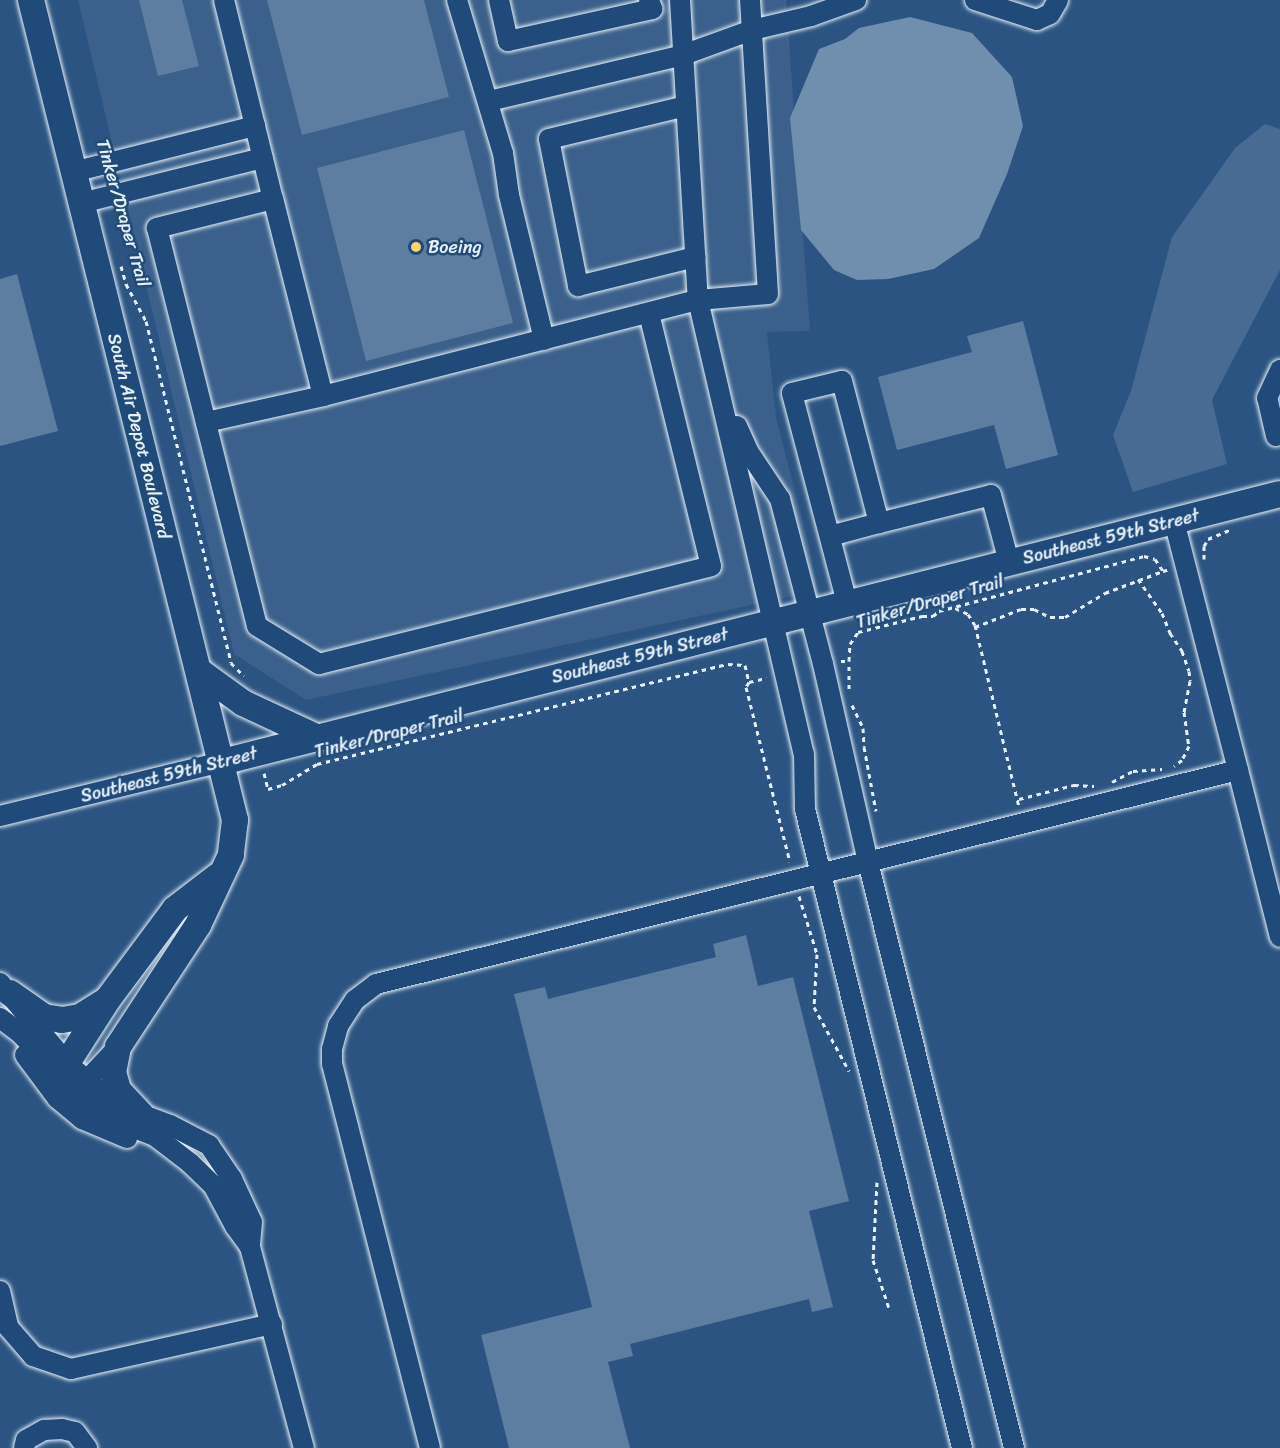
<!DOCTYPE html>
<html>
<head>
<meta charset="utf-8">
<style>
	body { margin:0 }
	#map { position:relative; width:1280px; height:1448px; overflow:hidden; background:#2b5482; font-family:Sriracha,sans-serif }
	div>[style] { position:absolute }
	.built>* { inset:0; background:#3a608b }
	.green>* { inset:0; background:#476b93 }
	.water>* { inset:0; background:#708ead }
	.building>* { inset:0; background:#5d7da1 }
	.path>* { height:3px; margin-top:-1.5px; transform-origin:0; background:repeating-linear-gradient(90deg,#e8f1f8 0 4.5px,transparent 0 9px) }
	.roads { filter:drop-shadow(0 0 2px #e8f1f8) drop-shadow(0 0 2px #e8f1f8) }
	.minor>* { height:20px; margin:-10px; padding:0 10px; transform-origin:10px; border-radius:10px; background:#1f4a7a }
	.major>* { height:26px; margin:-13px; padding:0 13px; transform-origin:13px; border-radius:13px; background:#1f4a7a }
	.dots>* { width:16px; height:16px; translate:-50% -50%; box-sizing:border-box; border:3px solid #1f4a7a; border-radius:50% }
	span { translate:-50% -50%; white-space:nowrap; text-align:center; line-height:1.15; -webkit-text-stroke:5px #1f4a7a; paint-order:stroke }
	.street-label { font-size:18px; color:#e8f1f8 }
	.poi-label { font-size:18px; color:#e8f1f8 }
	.left { translate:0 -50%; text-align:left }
</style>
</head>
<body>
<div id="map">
	<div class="built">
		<i style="clip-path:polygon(78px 0,786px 0,810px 331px,767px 332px,776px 417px,809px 547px,817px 591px,306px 700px,234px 654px)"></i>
	</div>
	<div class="green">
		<i style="clip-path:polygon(1265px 124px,1280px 129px,1280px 270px,1212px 400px,1227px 464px,1133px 492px,1113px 435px,1131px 391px,1172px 237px,1235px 148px)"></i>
	</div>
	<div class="water">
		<i style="clip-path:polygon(910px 17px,972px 33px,1012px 77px,1023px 126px,1007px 174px,979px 238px,934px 269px,888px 279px,857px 280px,834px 270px,801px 230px,790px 118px,819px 49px,845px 39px,859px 28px)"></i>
	</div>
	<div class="building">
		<i style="clip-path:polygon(139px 0,182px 0,199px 66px,158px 76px)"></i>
		<i style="clip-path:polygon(267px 0,424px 0,449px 97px,302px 135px)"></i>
		<i style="clip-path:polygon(464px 130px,513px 323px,366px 361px,317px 168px)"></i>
		<i style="clip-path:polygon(17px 274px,58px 431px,0 446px,0 279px)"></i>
		<i style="clip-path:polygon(1023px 321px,1058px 455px,1006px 469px,994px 425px,897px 450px,878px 377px,972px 352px,967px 336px)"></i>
		<i style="clip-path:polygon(746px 935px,758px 986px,793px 977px,849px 1201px,809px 1211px,833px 1307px,812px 1312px,809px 1299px,630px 1344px,633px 1356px,608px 1362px,630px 1448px,509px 1448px,481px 1335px,592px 1307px,514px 994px,545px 987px,548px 999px,716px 957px,713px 944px)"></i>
	</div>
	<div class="path">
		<i style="left:121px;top:266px;width:19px;rotate:74deg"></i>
		<i style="left:126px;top:284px;width:42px;rotate:61.6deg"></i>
		<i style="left:146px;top:321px;width:352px;rotate:76deg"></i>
		<i style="left:231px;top:663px;width:18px;rotate:45deg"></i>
		<i style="left:1204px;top:559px;width:13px;rotate:-90deg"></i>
		<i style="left:1204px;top:546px;width:8px;rotate:-60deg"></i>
		<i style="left:1208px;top:539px;width:23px;rotate:-23deg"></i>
		<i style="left:1138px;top:579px;width:42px;rotate:54.8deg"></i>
		<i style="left:1162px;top:613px;width:22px;rotate:68deg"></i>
		<i style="left:1170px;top:633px;width:22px;rotate:56deg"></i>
		<i style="left:1182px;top:651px;width:21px;rotate:71deg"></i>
		<i style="left:1189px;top:671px;width:10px;rotate:84deg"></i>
		<i style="left:1190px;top:681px;width:32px;rotate:101deg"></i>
		<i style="left:1184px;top:712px;width:34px;rotate:82deg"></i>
		<i style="left:1189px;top:746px;width:16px;rotate:117deg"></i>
		<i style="left:1182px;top:760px;width:10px;rotate:143deg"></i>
		<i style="left:955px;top:608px;width:14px;rotate:25deg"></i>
		<i style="left:968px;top:614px;width:13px;rotate:58deg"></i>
		<i style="left:975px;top:625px;width:187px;rotate:76.4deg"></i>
		<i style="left:975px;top:627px;width:49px;rotate:-21.4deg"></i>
		<i style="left:1021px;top:609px;width:13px"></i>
		<i style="left:1034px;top:609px;width:18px;rotate:27deg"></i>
		<i style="left:1050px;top:617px;width:15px"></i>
		<i style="left:1065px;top:617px;width:47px;rotate:-31deg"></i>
		<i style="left:1105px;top:593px;width:62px;rotate:-20.8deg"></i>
		<i style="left:841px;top:661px;width:8px"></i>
		<i style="left:849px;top:661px;width:17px;rotate:-87deg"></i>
		<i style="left:850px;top:644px;width:14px;rotate:-56deg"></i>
		<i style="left:858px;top:632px;width:66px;rotate:-14deg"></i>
		<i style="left:922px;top:616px;width:11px"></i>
		<i style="left:933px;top:616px;width:8px;rotate:-40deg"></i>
		<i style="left:939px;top:611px;width:212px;rotate:-15deg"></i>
		<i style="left:1144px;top:556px;width:11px;rotate:15deg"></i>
		<i style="left:1155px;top:559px;width:14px;rotate:56deg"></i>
		<i style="left:1163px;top:571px;width:7px;rotate:-16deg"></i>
		<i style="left:749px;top:682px;width:6px;rotate:121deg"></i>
		<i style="left:746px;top:687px;width:180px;rotate:75.9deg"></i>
		<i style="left:849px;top:689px;width:28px;rotate:-90deg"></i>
		<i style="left:852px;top:705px;width:25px;rotate:64deg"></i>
		<i style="left:863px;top:728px;width:19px;rotate:87deg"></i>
		<i style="left:864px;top:747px;width:65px;rotate:79.4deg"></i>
		<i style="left:264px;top:773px;width:16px;rotate:76deg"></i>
		<i style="left:268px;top:789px;width:15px;rotate:-16deg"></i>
		<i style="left:282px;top:785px;width:41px;rotate:-31deg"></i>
		<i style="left:317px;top:764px;width:423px;rotate:-13.7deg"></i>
		<i style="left:728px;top:664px;width:17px;rotate:3deg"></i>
		<i style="left:745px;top:665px;width:17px;rotate:77deg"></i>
		<i style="left:749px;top:682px;width:18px;rotate:-13deg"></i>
		<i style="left:1112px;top:782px;width:24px;rotate:-28deg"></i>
		<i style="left:1133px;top:771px;width:29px;rotate:-4deg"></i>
		<i style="left:1019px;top:799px;width:57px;rotate:-14.3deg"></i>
		<i style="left:1074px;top:785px;width:20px;rotate:3deg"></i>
		<i style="left:799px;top:896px;width:61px;rotate:72.8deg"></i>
		<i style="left:817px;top:954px;width:53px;rotate:93.2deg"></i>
		<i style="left:814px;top:1007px;width:73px;rotate:61.3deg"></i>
		<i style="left:877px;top:1182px;width:78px;rotate:92.9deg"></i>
		<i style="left:873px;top:1260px;width:51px;rotate:71.6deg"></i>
	</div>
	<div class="roads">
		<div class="minor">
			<i style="left:224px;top:0;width:205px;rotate:76.2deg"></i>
			<i style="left:457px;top:0;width:160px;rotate:73.3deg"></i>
			<i style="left:503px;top:153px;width:42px;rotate:81.9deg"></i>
			<i style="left:509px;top:195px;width:149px;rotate:76.4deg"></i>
			<i style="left:499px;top:0;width:42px;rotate:77.6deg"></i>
			<i style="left:508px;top:41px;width:148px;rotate:-12.5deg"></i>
			<i style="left:652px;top:9px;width:9px;rotate:-108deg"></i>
			<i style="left:680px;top:0;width:301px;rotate:86.6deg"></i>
			<i style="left:698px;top:300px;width:466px;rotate:76.9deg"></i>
			<i style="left:804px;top:754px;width:55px;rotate:89deg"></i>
			<i style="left:805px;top:809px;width:658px;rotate:76.2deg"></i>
			<i style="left:975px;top:0;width:65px;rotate:17.9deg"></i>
			<i style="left:1037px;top:20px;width:14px;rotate:-25deg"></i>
			<i style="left:1050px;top:14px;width:16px;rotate:-60deg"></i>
			<i style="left:489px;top:101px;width:199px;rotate:-13.3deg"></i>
			<i style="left:683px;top:55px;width:73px;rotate:-19.9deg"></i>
			<i style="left:752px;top:30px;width:61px;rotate:-13.3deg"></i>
			<i style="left:811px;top:16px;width:48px;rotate:-19.6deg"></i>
			<i style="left:686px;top:106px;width:141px;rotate:166.5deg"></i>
			<i style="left:549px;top:139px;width:150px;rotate:78.8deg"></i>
			<i style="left:578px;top:286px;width:121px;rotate:-13.9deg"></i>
			<i style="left:73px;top:172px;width:188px;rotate:-14.2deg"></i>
			<i style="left:81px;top:203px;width:187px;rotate:-13.9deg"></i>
			<i style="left:323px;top:396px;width:203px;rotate:-104.2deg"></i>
			<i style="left:273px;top:199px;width:120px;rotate:166deg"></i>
			<i style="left:157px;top:228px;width:410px;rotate:75.9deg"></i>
			<i style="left:257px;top:626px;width:73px;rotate:31.5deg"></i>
			<i style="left:319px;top:664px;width:404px;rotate:-14deg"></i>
			<i style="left:711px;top:566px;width:260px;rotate:-103.8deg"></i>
			<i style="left:206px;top:422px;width:120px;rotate:-12.5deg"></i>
			<i style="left:323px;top:396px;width:387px;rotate:-14.4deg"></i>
			<i style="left:698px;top:300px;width:70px;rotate:-4.9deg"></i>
			<i style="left:768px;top:294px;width:295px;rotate:-93.5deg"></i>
			<i style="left:737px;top:426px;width:27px;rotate:66deg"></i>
			<i style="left:748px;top:451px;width:58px;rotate:56.3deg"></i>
			<i style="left:780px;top:499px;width:171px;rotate:75.4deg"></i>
			<i style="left:823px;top:664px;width:203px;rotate:77.2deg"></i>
			<i style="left:868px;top:862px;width:604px;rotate:76.01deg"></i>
			<i style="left:1276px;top:436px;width:39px;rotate:-103deg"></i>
			<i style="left:1267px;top:398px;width:31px;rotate:-65deg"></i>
			<i style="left:830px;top:536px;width:51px;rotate:-14.9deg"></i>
			<i style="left:847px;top:603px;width:217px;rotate:-104.7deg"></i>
			<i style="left:792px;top:393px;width:51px;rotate:-13.5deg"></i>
			<i style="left:842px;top:381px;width:147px;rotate:75.4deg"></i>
			<i style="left:879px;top:523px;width:115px;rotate:-14deg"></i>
			<i style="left:991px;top:495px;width:69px;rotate:75deg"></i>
			<i style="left:1238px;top:770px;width:172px;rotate:75.9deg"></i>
			<i style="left:0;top:816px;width:228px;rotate:-13.7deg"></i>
			<i style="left:0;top:983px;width:104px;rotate:50.1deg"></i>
			<i style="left:67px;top:1063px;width:65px;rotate:40.6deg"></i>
			<i style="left:116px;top:1105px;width:58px;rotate:20.3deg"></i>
			<i style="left:170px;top:1125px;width:44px;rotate:27.1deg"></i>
			<i style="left:209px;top:1145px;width:41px;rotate:55.9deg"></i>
			<i style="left:232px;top:1179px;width:47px;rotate:65.1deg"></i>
			<i style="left:252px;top:1222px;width:25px;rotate:95deg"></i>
			<i style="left:0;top:1018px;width:25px;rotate:37deg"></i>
			<i style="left:20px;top:1033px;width:100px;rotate:46.2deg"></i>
			<i style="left:89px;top:1105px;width:37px;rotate:29deg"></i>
			<i style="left:121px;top:1123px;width:36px;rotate:21deg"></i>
			<i style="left:155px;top:1136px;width:44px;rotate:37.6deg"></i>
			<i style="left:190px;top:1163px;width:32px;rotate:44deg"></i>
			<i style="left:213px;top:1185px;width:47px;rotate:61.8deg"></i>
			<i style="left:235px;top:1226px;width:26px;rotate:54deg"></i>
			<i style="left:250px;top:1247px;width:208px;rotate:75deg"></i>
			<i style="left:25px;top:1055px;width:54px;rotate:53.3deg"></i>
			<i style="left:57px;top:1098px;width:33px;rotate:40deg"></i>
			<i style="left:82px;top:1119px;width:49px;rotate:22.9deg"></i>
			<i style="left:74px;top:1084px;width:12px;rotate:-14deg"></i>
			<i style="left:86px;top:1081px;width:47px;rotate:-46.7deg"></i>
			<i style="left:0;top:1291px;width:37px;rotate:77deg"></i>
			<i style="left:8px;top:1327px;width:38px;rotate:49deg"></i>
			<i style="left:33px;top:1356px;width:40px;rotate:18.9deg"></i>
			<i style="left:71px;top:1369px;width:206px;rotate:-12.6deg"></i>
			<i style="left:24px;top:1448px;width:8px;rotate:-76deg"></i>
			<i style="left:26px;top:1440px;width:21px;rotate:-29deg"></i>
			<i style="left:44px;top:1430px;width:18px;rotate:-3deg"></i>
			<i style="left:62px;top:1429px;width:13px;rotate:13deg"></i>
			<i style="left:75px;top:1432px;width:20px;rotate:53deg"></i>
			<i style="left:430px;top:1448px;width:396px;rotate:-104.3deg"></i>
			<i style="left:332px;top:1064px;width:15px;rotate:-90deg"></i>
			<i style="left:332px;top:1049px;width:24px;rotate:-75deg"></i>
			<i style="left:338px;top:1026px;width:31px;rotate:-57deg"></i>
			<i style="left:355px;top:1000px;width:26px;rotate:-37deg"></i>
			<i style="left:376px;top:984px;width:888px;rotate:-13.94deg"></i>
			<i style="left:1238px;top:770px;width:257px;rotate:-104.4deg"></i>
		</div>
		<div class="major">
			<i style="left:31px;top:0;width:845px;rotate:76.03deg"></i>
			<i style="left:235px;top:820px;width:35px;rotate:97deg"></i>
			<i style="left:231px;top:855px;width:77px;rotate:115.2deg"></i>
			<i style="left:198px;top:925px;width:146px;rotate:123.3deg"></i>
			<i style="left:118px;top:1047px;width:25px;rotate:101deg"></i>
			<i style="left:113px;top:1072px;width:19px;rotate:74deg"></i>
			<i style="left:118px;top:1090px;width:35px;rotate:47deg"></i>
			<i style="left:199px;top:671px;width:54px;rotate:36deg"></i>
			<i style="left:243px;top:703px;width:83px;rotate:25deg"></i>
			<i style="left:222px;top:762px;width:1091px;rotate:-14.21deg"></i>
			<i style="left:10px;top:993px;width:42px;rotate:35.2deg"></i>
			<i style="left:44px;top:1017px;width:18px;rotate:9deg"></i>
			<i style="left:62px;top:1020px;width:18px;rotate:-9deg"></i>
			<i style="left:80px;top:1017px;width:31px;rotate:-32deg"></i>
			<i style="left:67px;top:1063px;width:76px;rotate:-57.4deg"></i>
			<i style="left:108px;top:999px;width:112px;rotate:-53.3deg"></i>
			<i style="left:175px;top:909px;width:54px;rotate:-37.5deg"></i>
		</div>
	</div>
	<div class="dots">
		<i style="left:416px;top:247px;background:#ffd166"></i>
	</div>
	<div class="street-label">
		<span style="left:123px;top:213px;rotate:74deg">Tinker/Draper Trail</span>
		<span style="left:139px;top:436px;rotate:76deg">South Air Depot Boulevard</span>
		<span style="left:1111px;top:537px;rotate:-14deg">Southeast 59th Street</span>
		<span style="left:930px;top:602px;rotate:-16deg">Tinker/Draper Trail</span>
		<span style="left:640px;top:656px;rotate:-14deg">Southeast 59th Street</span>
		<span style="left:389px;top:734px;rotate:-14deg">Tinker/Draper Trail</span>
		<span style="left:169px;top:775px;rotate:-14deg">Southeast 59th Street</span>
	</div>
	<div class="poi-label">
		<span class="left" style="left:428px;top:247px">Boeing</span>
	</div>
</div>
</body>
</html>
